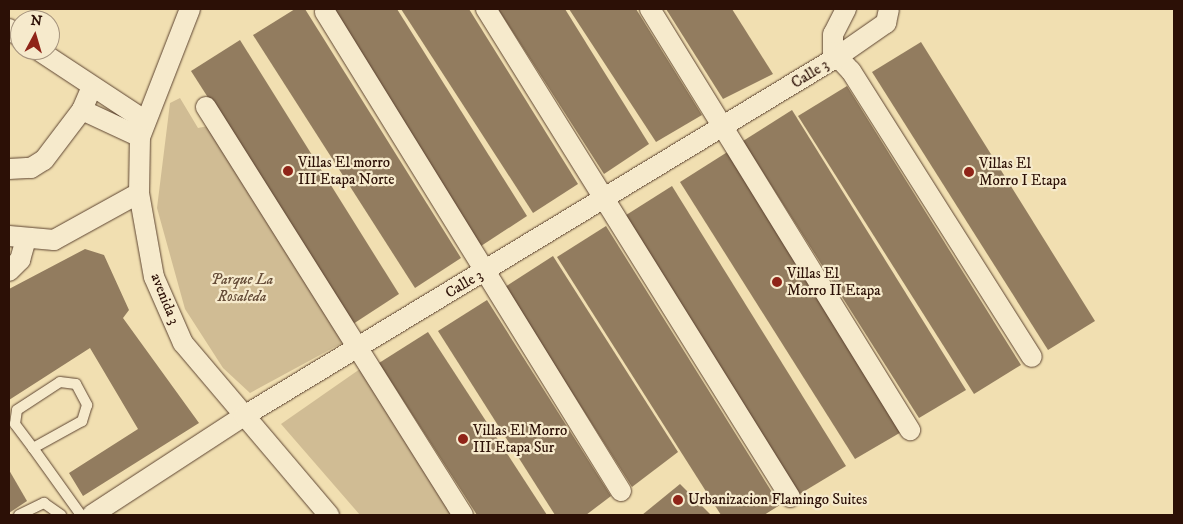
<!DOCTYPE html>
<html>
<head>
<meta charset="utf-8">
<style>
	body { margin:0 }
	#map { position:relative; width:1183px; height:524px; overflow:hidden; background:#f1dfb1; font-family:"IM FELL DW Pica",serif }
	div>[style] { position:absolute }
	.green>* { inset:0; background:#d0bc94 }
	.building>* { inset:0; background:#927c5f }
	.roads { filter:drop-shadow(0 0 1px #5d4431) drop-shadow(0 0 1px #5d4431) }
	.service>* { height:10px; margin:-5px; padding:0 5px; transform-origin:5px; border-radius:5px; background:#f6eacc }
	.minor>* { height:20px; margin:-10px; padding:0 10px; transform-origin:10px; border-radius:10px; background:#f6eacc }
	.dots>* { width:14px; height:14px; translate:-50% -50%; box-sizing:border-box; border:2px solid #f6eacc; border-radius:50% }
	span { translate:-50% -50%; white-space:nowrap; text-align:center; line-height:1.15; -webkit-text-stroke:4.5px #f6eacc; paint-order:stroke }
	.street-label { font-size:15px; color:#2c1006 }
	.poi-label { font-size:15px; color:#2c1006 }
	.left { translate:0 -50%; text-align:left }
	.park-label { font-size:15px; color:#654c38; font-style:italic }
	.frame { position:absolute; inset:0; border:10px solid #2c1006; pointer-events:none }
	.north { position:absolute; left:10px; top:10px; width:50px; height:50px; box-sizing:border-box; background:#f6eacc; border:1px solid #a5937d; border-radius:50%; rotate:6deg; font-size:14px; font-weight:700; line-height:20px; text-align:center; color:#2c1006 }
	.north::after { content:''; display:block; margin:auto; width:18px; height:22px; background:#8f2418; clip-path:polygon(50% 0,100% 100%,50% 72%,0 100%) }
</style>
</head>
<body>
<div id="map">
	<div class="green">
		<i style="clip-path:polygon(180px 98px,198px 128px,208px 126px,344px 342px,250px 393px,223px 368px,185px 309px,157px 208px,170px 103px)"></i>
		<i style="clip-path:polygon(360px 369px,453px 515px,360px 515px,281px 424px)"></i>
	</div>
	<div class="building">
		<i style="clip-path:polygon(295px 9px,305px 9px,461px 258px,415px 288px,253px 35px)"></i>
		<i style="clip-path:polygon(329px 9px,397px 9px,527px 216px,481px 246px)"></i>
		<i style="clip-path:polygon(401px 9px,469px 9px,578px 184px,533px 213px)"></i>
		<i style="clip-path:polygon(498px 9px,565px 9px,649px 144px,604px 174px)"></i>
		<i style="clip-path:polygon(569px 9px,636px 9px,702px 115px,656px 142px)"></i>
		<i style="clip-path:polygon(666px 9px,732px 9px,773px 74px,723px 99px)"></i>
		<i style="clip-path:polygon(240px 40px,399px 294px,353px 324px,191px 71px)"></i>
		<i style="clip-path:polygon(921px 42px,1095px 321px,1048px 350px,872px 72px)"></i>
		<i style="clip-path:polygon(847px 86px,1021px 365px,974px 394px,798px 116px)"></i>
		<i style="clip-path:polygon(792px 110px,966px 390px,919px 418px,743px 141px)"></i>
		<i style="clip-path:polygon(729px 151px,903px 431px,855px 459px,680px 182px)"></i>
		<i style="clip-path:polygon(672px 186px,846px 466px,798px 495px,623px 217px)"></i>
		<i style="clip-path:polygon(606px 226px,780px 505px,764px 515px,721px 515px,557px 257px)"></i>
		<i style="clip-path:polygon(85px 249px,104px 255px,129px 310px,123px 318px,199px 423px,83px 496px,69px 473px,138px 429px,90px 348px,9px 400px,9px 289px)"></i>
		<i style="clip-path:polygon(553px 256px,678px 452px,632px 487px,505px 287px)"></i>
		<i style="clip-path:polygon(487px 300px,611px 496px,586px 515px,555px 515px,438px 331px)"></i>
		<i style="clip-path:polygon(428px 332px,547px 515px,477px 515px,379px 363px)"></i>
		<i style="clip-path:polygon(9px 470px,27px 501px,9px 513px)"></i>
		<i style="clip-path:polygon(680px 484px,711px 515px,642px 515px)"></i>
	</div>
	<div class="roads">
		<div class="service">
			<i style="left:33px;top:448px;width:30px;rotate:-127deg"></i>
			<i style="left:15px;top:424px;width:14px;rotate:-82deg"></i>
			<i style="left:17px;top:410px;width:51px;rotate:-33.1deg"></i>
			<i style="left:60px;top:382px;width:16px;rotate:7deg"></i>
			<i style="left:76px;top:384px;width:24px;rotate:62deg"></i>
			<i style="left:87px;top:405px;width:17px;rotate:107deg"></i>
			<i style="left:82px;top:421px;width:56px;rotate:151.1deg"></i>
			<i style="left:33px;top:448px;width:82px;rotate:54.4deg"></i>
			<i style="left:19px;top:515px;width:28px;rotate:-26deg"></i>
			<i style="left:44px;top:503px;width:21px;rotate:35deg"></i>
		</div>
		<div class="minor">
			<i style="left:190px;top:9px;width:137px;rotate:111.3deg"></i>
			<i style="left:140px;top:137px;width:56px;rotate:91deg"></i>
			<i style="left:139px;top:193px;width:85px;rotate:79.9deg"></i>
			<i style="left:154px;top:277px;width:72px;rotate:66.3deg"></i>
			<i style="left:183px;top:343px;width:226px;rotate:49.7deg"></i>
			<i style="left:486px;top:9px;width:575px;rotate:58.08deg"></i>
			<i style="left:650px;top:9px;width:495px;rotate:58.3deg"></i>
			<i style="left:846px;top:9px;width:28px;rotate:117deg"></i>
			<i style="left:833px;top:34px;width:18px;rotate:90deg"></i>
			<i style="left:833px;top:52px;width:26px;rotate:47deg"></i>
			<i style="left:851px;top:71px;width:338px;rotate:57.7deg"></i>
			<i style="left:325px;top:12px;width:563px;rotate:58.29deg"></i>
			<i style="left:9px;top:29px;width:14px;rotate:36deg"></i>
			<i style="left:38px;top:50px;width:127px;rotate:33.4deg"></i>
			<i style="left:206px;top:107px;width:482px;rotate:57.8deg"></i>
			<i style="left:82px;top:110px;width:64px;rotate:25deg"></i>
			<i style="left:9px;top:169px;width:22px;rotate:-3deg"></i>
			<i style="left:31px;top:168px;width:15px;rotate:-32deg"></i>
			<i style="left:44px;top:160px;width:63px;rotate:-52.8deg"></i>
			<i style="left:82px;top:110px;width:23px;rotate:-67deg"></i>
			<i style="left:9px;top:236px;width:45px;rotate:5.1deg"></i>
			<i style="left:54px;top:240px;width:97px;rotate:-28.9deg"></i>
			<i style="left:9px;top:271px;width:16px;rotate:-45deg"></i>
			<i style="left:20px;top:260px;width:22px;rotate:-74deg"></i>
			<i style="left:92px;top:515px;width:181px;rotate:-33.1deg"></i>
			<i style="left:244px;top:416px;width:693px;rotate:-31.19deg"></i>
			<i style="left:837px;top:57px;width:60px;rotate:-34.8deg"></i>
			<i style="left:886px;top:23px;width:14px;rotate:-78deg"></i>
		</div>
	</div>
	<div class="dots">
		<i style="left:288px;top:171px;background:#8f2418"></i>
		<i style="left:969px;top:172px;background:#8f2418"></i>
		<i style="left:777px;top:282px;background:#8f2418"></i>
		<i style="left:463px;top:439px;background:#8f2418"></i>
		<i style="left:678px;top:500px;background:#8f2418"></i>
	</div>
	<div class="street-label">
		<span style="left:810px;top:74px;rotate:-32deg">Calle 3</span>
		<span style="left:464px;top:284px;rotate:-31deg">Calle 3</span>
		<span style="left:165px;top:299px;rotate:68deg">avenida 3</span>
	</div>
	<div class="poi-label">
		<span class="left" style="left:298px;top:171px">Villas El morro<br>III Etapa Norte</span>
		<span class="left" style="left:979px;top:172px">Villas El<br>Morro I Etapa</span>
		<span class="left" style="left:787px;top:282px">Villas El<br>Morro II Etapa</span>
		<span class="left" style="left:473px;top:439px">Villas El Morro<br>III Etapa Sur</span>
		<span class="left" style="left:688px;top:500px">Urbanizacion Flamingo Suites</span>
	</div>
	<div class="park-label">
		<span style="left:242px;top:288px">Parque La<br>Rosaleda</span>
	</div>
	<div class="frame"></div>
	<div class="north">N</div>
</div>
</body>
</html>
